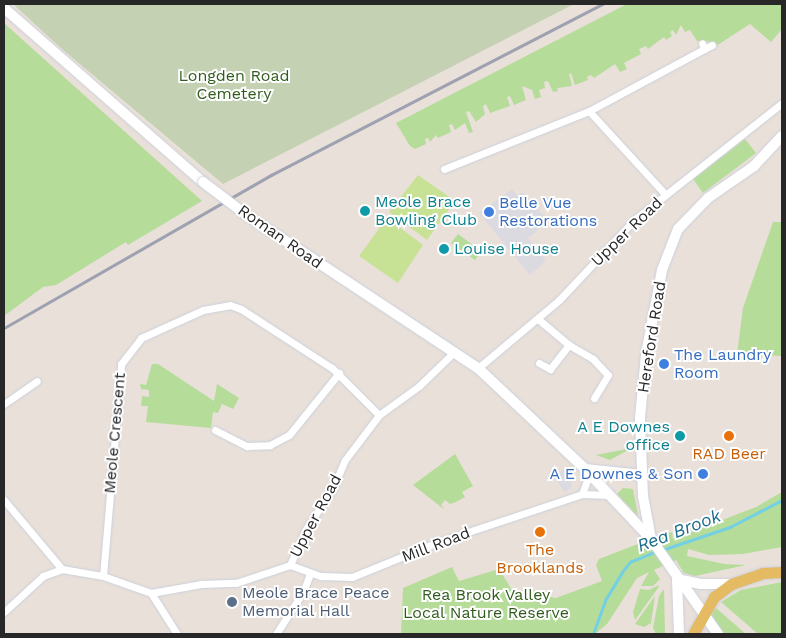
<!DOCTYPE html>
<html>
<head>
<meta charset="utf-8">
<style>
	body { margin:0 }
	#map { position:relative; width:786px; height:638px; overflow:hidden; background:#e8e0d9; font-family:"Work Sans",sans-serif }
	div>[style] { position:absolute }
	.industrial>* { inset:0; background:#dbdae1 }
	.green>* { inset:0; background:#b6dc99 }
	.cemetery>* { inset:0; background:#c4d1b2 }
	.pitch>* { inset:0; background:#c8e295 }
	.stream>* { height:2.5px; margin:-1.25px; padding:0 1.25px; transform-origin:1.25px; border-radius:1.25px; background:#73d0e4 }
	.roads { filter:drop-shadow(0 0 1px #ccd0db) drop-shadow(0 0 1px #ccd0db) }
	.street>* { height:7px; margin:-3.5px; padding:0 3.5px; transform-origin:3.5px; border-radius:3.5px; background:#fff }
	.secondary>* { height:10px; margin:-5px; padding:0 5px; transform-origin:5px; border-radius:5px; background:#fff }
	.primary>* { height:11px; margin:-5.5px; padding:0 5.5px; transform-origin:5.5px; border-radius:5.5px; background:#e4ba62 }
	.rail>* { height:2.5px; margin:-1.25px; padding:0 1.25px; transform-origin:1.25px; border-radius:1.25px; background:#9da1b0 }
	.bridges { filter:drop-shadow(0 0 1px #ccd0db) drop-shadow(0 0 1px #ccd0db) }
	.secondary-bridge>* { height:10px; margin:-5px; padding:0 5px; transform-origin:5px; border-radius:5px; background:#fff }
	.dots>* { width:14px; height:14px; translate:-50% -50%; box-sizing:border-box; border:2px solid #fff; border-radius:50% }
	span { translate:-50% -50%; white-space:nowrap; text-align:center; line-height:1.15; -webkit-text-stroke:4px #fff; paint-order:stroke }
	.park-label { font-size:16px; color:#315c1e }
	.culture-label { font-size:16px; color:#0d838f }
	.left { translate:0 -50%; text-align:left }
	.right { translate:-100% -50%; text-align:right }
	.shop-label { font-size:16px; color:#366cbe }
	.street-label { font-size:16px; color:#272727 }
	.food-label { font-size:16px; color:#c56008 }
	.service-label { font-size:16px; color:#4e5e75 }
	.water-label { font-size:18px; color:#176d8b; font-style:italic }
	.frame { position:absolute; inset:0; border:5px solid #272727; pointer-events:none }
</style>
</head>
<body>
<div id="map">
	<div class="industrial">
		<i style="clip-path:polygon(512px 189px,517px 196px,523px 192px,549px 221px,528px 238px,546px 261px,530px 275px,479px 213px)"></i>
		<i style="clip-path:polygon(566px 469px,573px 475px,571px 488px,565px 492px,553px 476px)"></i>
	</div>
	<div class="green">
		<i style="clip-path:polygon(627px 4px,782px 4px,782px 29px,771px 42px,750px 24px,716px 46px,714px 42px,697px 41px,690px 30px,685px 32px,681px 25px,676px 35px,673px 30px,670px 32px,672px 36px,666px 40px,664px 37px,648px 49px,646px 46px,639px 49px,641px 54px,624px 63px,627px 69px,620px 72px,615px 64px,594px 78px,591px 75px,587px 77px,588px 80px,575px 85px,571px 73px,569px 74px,572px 86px,557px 88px,558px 91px,553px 92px,548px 81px,544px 82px,545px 88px,539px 90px,541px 97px,535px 99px,532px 90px,522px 86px,526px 100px,514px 105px,510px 96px,507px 97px,510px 106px,490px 113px,486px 104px,483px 106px,485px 114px,476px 122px,469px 111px,466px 112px,473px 132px,469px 133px,465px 123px,455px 130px,452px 124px,449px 125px,451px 132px,438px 138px,436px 135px,430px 142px,428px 138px,425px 139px,426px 144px,415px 149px,410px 146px,396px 123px)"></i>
		<i style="clip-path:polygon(4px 23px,202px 201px,128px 245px,126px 242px,56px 285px,43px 287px,4px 316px)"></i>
		<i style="clip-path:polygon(745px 139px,756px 153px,703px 193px,693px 179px)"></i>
		<i style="clip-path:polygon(773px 222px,782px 222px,782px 356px,737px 354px,743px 308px)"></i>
		<i style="clip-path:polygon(458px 234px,481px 251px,475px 260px,451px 243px)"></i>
		<i style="clip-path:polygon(152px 364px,158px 364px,214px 401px,217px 384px,239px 398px,233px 409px,222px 404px,218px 413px,213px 412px,211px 428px,146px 422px,148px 406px,141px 406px,142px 396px,149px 397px,149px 390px,141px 389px,140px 384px,146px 385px)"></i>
		<i style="clip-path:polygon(632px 448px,610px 460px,596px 455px)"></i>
		<i style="clip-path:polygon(455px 454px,473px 486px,462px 492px,465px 497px,456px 502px,450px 504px,445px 500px,441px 505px,445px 510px,413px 485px)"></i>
		<i style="clip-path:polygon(623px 488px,633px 489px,638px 516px,617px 494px)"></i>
		<i style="clip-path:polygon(782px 492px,782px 547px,743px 554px,709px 555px,688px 549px,687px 556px,724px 564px,746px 565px,695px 576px,684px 573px,676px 560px,654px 570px,660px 579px,653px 586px,641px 586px,649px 572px,637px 578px,607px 624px,595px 634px,401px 634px,403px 588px,452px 567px,459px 581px,499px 569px,512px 590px,556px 598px,602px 581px,596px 565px,599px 559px,661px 535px,672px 532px,673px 539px,756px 507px)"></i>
		<i style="clip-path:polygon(782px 582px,782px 634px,758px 634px,721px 602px,741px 590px)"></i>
		<i style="clip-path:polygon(659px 585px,658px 588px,635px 620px,633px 612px,640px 589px,649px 590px)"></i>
		<i style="clip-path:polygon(664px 589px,665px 634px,656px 634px,653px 628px,659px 596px)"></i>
		<i style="clip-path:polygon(655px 596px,651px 623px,644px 627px,635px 624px)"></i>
		<i style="clip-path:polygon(716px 608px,746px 634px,720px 634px,708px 616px)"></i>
	</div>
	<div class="cemetery">
		<i style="clip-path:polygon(13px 4px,574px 4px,223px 184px,62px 49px)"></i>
	</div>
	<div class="pitch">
		<i style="clip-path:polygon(418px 175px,455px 201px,427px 240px,389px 212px)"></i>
		<i style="clip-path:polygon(387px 218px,423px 245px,398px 283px,359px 256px)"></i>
	</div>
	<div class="stream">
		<i style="left:662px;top:550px;width:72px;rotate:-18.7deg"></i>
		<i style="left:730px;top:527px;width:59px;rotate:-27.4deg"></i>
		<i style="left:593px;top:634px;width:37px;rotate:-70deg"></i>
		<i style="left:606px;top:599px;width:31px;rotate:-59deg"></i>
		<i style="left:622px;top:572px;width:13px;rotate:-51deg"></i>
		<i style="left:630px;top:562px;width:29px;rotate:-22deg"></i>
	</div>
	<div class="roads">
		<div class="street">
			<i style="left:704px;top:49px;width:9px;rotate:-27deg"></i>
			<i style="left:589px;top:111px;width:113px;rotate:47.5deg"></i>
			<i style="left:444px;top:169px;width:156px;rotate:-21.8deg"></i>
			<i style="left:589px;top:111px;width:131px;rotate:-28.3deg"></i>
			<i style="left:704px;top:49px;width:6px;rotate:-108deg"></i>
			<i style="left:538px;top:319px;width:40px;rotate:40deg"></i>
			<i style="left:569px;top:345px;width:28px;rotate:30deg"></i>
			<i style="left:593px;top:359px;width:22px;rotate:47deg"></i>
			<i style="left:608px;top:375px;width:27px;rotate:121deg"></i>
			<i style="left:539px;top:363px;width:13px;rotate:29deg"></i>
			<i style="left:550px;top:369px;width:31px;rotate:-52deg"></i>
			<i style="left:478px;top:368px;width:106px;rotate:-40deg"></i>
			<i style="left:559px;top:300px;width:111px;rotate:-46.8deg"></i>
			<i style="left:635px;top:219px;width:187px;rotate:-38.3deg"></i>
			<i style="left:4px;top:404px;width:40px;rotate:-34.9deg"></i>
			<i style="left:215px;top:430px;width:36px;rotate:27deg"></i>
			<i style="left:247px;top:446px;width:23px;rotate:-2deg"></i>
			<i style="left:270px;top:445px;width:21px;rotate:-28deg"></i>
			<i style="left:289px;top:435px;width:80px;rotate:-51.1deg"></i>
			<i style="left:582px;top:494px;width:15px;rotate:-70deg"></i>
			<i style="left:587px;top:480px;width:9px;rotate:-96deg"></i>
			<i style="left:4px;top:500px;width:90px;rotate:50deg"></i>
			<i style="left:290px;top:565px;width:33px;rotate:20deg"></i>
			<i style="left:321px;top:576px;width:31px;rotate:2deg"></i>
			<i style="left:352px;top:577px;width:93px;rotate:-22.1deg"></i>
			<i style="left:438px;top:542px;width:152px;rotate:-18.4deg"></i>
			<i style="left:582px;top:494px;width:28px;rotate:2deg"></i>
			<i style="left:103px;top:576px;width:213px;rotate:-85.1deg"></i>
			<i style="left:121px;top:364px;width:33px;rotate:-52deg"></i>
			<i style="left:141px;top:338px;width:68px;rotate:-24.3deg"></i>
			<i style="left:203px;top:310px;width:27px;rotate:-10deg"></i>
			<i style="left:230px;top:305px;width:12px;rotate:20deg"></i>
			<i style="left:241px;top:309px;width:108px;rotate:33deg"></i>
			<i style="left:332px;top:368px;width:66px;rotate:45deg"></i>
			<i style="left:151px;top:593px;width:49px;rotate:57.6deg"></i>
			<i style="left:4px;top:612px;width:53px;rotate:-42.7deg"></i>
			<i style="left:43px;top:576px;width:20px;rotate:-20deg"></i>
			<i style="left:62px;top:569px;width:42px;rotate:9.7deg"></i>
			<i style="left:103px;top:576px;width:51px;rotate:19.5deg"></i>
			<i style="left:151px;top:593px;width:51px;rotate:-10.2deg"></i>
			<i style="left:201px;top:584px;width:35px;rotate:-2deg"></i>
			<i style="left:236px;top:583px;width:57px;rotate:-18.4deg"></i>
			<i style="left:290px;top:565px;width:39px;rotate:-66deg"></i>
			<i style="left:306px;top:529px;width:49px;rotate:-56.6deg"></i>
			<i style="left:333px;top:488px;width:30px;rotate:-67deg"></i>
			<i style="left:345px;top:460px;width:56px;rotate:-52.9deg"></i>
			<i style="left:379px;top:415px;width:49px;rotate:-35.9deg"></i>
			<i style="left:419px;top:386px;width:50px;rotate:-44.2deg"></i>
			<i style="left:276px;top:634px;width:50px;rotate:-57.3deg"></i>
			<i style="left:303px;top:592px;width:19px;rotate:-69deg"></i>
		</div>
		<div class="secondary">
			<i style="left:4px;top:8px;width:264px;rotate:41.2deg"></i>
			<i style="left:245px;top:214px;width:279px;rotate:33.5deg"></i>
			<i style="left:478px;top:368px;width:147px;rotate:43.3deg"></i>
			<i style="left:585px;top:469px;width:95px;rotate:46.7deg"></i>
			<i style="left:585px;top:469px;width:57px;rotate:6deg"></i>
			<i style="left:677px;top:579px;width:55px;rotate:87.9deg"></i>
			<i style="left:677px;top:579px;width:24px;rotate:12deg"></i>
			<i style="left:700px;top:584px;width:31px"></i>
			<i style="left:718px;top:634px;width:116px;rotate:-125.2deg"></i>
			<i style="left:651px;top:539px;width:44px;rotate:-100.5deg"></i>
			<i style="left:643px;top:496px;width:78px;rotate:-92.2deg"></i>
			<i style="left:640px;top:418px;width:64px;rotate:-84.6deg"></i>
			<i style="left:646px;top:354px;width:86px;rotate:-79.2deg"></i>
			<i style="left:662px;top:270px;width:44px;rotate:-68.7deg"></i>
			<i style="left:678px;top:229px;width:43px;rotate:-45.9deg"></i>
			<i style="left:708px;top:198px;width:56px;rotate:-34.8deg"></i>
			<i style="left:754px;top:166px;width:41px;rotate:-47deg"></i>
		</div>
		<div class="primary">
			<i style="left:693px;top:634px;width:43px;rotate:-60.4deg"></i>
			<i style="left:714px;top:597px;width:21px;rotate:-37deg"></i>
			<i style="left:731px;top:584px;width:34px;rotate:-19deg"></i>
			<i style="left:763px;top:573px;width:19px;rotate:-3deg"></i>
		</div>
	</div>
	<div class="rail">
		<i style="left:4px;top:328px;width:308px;rotate:-29.8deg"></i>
		<i style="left:271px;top:175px;width:373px;rotate:-27.3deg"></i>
	</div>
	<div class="bridges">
		<div class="secondary-bridge">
			<i style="left:203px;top:182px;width:53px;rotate:37.3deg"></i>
		</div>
	</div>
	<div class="dots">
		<i style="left:365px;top:211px;background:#0f9aa8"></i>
		<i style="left:489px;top:212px;background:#3f7fe0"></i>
		<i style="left:444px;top:249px;background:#0f9aa8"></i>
		<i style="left:664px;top:364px;background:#3f7fe0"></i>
		<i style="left:680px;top:436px;background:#0f9aa8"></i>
		<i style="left:729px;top:436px;background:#e8710a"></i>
		<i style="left:703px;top:474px;background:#3f7fe0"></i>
		<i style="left:540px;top:532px;background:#e8710a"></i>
		<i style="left:232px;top:602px;background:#5c6f8a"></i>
	</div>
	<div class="park-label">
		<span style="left:234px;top:85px">Longden Road<br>Cemetery</span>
		<span style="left:486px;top:604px">Rea Brook Valley<br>Local Nature Reserve</span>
	</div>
	<div class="culture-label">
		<span class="left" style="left:375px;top:211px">Meole Brace<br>Bowling Club</span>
		<span class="left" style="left:454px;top:249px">Louise House</span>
		<span class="right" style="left:670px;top:436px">A E Downes<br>office</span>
	</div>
	<div class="shop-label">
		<span class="left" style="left:499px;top:212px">Belle Vue<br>Restorations</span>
		<span class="left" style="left:674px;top:364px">The Laundry<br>Room</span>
		<span class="right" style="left:693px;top:474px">A E Downes &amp; Son</span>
	</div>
	<div class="street-label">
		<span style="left:627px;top:232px;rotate:-44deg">Upper Road</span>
		<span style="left:280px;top:237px;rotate:35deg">Roman Road</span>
		<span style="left:652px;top:337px;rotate:-81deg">Hereford Road</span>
		<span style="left:115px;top:433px;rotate:-85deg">Meole Crescent</span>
		<span style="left:316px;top:516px;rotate:-62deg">Upper Road</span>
		<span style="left:436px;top:545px;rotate:-21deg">Mill Road</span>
	</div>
	<div class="food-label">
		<span style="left:729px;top:454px">RAD Beer</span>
		<span style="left:540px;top:559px">The<br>Brooklands</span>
	</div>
	<div class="service-label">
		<span class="left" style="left:242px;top:602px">Meole Brace Peace<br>Memorial Hall</span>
	</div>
	<div class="water-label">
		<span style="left:679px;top:531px;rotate:-21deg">Rea Brook</span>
	</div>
	<div class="frame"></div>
</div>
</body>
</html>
